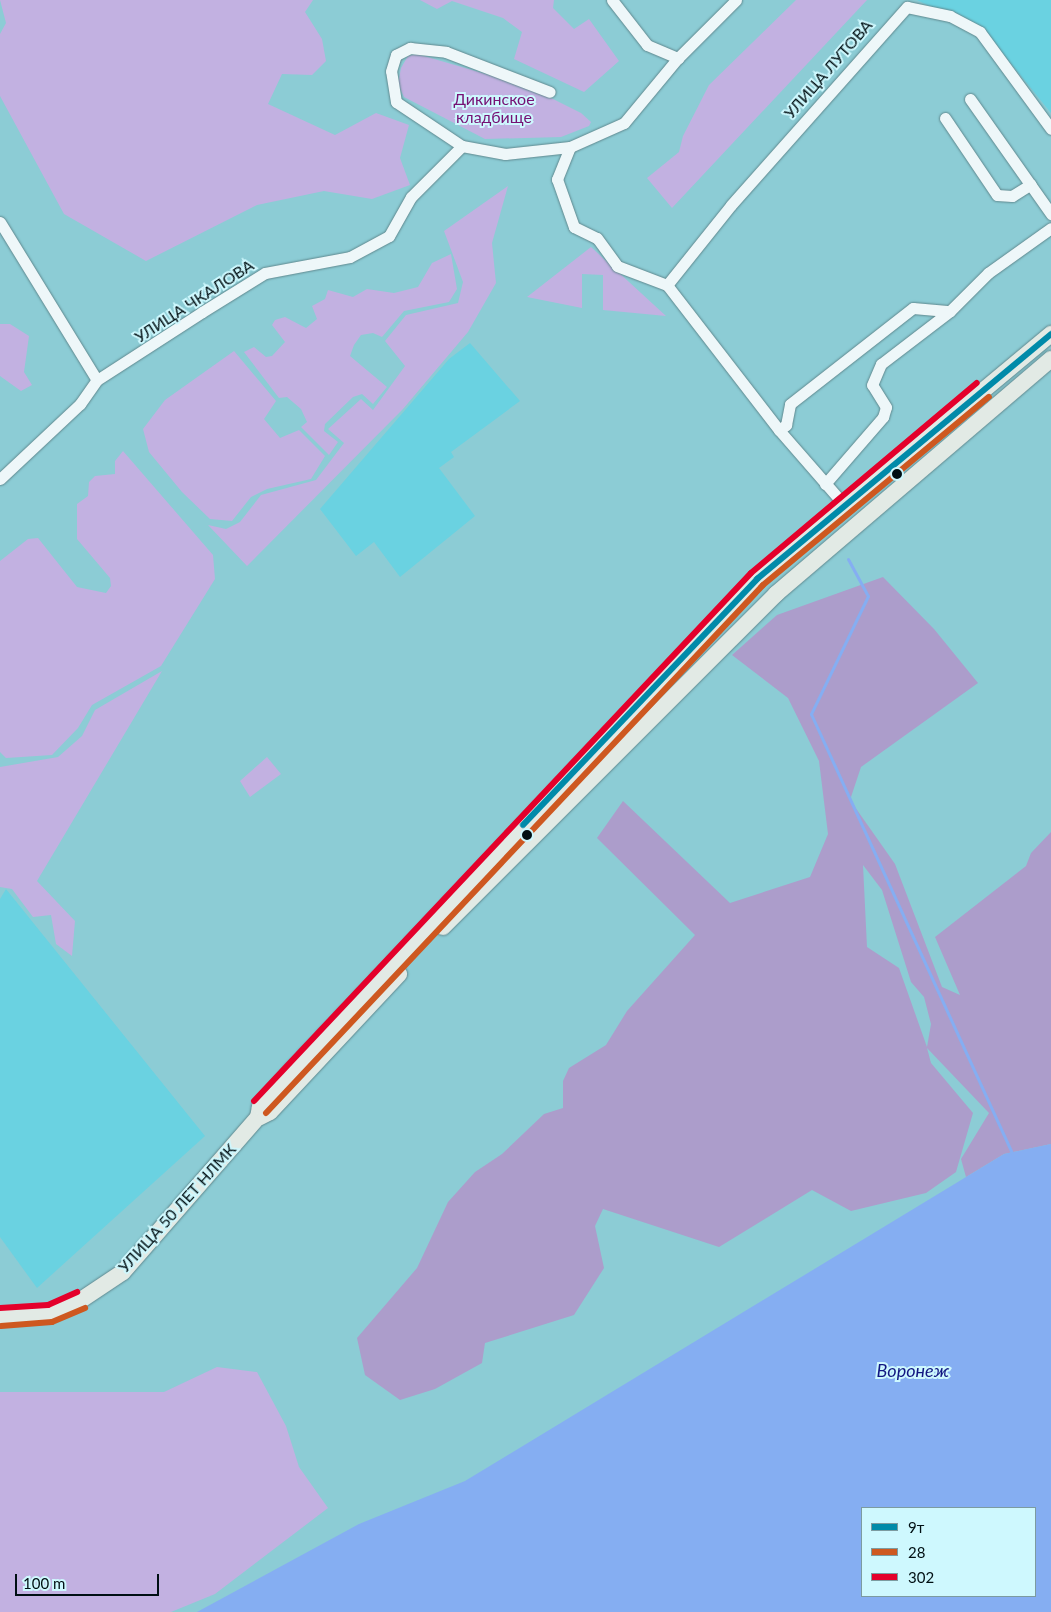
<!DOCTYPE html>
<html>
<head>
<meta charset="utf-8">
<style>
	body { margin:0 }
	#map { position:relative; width:1051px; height:1612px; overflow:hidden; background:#8cccd5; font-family:Lato,sans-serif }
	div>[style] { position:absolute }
	.built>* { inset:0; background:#6ad2e1 }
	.green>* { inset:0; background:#c2b1e1 }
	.forest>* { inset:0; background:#ac9dcb }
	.water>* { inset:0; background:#85aef2 }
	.stream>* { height:3px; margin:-1.5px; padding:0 1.5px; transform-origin:1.5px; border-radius:1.5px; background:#85aef2 }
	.roads { filter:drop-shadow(0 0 1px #5f888e) drop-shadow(0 0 1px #5f888e) }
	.minor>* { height:11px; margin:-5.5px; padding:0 5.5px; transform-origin:5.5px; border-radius:5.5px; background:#eef7f9 }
	.secondary>* { height:16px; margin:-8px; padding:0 8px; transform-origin:8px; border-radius:8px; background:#e2eae5 }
	.bus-1>* { height:6px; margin:-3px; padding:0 3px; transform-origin:3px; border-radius:3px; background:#008aa9 }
	.bus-2>* { height:6px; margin:-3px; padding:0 3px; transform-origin:3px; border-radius:3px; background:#ce5820 }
	.bus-3>* { height:6px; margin:-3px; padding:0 3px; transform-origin:3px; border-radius:3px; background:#e4002b }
	.dots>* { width:14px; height:14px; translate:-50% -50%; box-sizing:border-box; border:2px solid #cef8fe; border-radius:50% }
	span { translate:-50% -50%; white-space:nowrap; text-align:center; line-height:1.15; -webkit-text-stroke:4px #cef8fe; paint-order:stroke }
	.street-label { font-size:16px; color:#000f13 }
	.park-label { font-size:16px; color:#761174 }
	.water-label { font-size:18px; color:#121782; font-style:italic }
	.legend { position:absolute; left:861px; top:1507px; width:175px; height:90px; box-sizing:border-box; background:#cef8fe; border:1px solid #7c9ba0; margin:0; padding:6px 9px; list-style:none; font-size:15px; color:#000f13 }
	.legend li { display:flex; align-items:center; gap:10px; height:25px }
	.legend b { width:25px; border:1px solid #7c9ba0 }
	.scale { position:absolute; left:15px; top:1574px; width:144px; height:22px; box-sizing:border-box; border:2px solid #000f13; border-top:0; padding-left:6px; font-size:15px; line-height:18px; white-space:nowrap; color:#000f13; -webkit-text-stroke:4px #cef8fe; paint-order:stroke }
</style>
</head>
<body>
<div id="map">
	<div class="built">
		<i style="clip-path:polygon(917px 0,1051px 0,1051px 113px,988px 35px)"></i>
		<i style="clip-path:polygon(470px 343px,520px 401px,451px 452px,454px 457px,439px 468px,475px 516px,400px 577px,374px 542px,356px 556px,320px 509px,449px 359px)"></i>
		<i style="clip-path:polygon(6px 889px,205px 1136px,37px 1288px,0 1237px,0 899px)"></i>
	</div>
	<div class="green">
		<i style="clip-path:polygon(0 0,313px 0,305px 12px,322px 39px,326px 61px,312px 75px,282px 74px,268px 104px,335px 135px,376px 113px,409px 125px,400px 158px,410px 185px,372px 199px,324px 191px,257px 205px,146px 261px,64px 214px,0 96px,0 34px,6px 23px)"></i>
		<i style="clip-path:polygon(420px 0,554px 0,553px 8px,574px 29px,589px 19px,619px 61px,584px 92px,514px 59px,522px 32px,503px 18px,452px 1px,437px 9px)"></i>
		<i style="clip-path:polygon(796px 0,867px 0,672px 208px,647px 178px,679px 152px,683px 136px,709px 85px)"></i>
		<i style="clip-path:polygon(417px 54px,527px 86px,581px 113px,591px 122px,589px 126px,561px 137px,485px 139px,404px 97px,398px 84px,401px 68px,408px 56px)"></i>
		<i style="clip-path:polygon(508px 186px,492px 243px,496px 283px,468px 332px,403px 409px,247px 566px,208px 525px,226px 529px,240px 522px,261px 495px,316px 480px,344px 443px,328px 429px,361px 399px,373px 410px,405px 366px,385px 341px,406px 315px,458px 303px,463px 282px,444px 231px)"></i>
		<i style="clip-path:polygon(591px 247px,666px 316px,603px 310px,603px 275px,582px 274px,582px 308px,527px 297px)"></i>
		<i style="clip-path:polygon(451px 254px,457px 289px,449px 302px,404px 311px,382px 337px,373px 333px,361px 335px,354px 345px,350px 356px,387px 387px,373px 404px,362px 394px,353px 397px,325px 424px,324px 431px,338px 442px,329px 455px,301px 427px,307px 422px,301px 409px,287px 397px,279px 398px,244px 352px,254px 347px,266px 357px,272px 356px,285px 342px,272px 325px,275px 320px,285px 317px,306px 328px,317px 319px,312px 306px,325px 299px,328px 290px,353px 297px,367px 289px,394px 293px,418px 287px,432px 263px)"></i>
		<i style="clip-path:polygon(0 324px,10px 324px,29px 336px,24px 372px,32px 385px,21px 391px,0 376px)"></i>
		<i style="clip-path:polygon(234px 351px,276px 401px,264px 419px,280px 438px,299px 430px,325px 456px,311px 479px,267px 489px,251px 497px,232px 521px,210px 519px,182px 492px,149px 452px,143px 429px,165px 400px)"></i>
		<i style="clip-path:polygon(123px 451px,213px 555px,215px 579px,161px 666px,92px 705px,78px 728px,52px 755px,6px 758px,0 752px,0 561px,28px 539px,38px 538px,77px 587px,106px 593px,111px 586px,110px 578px,77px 539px,77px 504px,88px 496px,89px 482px,95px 476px,115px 474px,115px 461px)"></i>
		<i style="clip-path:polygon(162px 671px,37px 881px,75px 921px,72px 956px,56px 944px,51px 915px,33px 917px,12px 889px,0 887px,0 767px,58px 757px,82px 736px,95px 710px)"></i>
		<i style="clip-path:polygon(267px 757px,281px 774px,250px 797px,240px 781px)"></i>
		<i style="clip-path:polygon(217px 1367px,257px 1372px,286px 1426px,299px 1467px,328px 1508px,215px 1594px,171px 1612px,0 1612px,0 1392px,164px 1392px)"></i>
	</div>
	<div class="forest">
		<i style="clip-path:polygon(evenodd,883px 577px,934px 629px,978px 683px,861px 767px,850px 800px,895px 864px,942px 987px,960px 995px,935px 937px,1026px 866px,1031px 853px,1051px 832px,1051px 1144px,1004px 1154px,966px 1177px,961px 1159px,989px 1113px,927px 1048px,931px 1063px,973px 1113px,956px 1172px,926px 1193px,851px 1211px,812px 1190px,719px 1247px,603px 1209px,595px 1226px,604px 1268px,574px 1315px,485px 1343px,482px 1363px,435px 1389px,400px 1400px,365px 1375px,357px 1338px,417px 1268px,448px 1202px,475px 1172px,502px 1154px,544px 1114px,563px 1108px,563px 1081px,569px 1068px,606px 1045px,627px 1011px,695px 935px,597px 838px,623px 801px,730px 903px,810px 877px,828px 834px,819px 761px,788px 698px,732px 655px,777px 615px,883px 577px,863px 865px,882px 890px,911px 982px,924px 997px,931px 1024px,927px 1047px,899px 968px,867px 947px,863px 865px)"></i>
	</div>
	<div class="water">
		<i style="clip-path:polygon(evenodd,1051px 1144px,1051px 1612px,197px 1612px,359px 1524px,465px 1481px,1004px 1154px,1051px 1144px,862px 1508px,1035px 1508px,1035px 1596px,862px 1596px,862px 1508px)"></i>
	</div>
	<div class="stream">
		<i style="left:848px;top:559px;width:42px;rotate:61.6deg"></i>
		<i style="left:868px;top:596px;width:131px;rotate:115.8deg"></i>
		<i style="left:811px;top:714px;width:483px;rotate:65.4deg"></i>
	</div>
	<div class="roads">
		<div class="minor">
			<i style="left:612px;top:0;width:57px;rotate:52.1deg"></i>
			<i style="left:647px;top:45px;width:34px;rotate:23deg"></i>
			<i style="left:970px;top:99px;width:141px;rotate:54.8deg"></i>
			<i style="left:945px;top:118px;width:93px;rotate:56deg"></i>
			<i style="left:997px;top:195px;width:15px;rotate:4deg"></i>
			<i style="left:1012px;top:196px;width:22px;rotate:-32deg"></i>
			<i style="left:462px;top:146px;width:79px;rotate:-146.3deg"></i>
			<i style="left:396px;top:102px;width:31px;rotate:-99deg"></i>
			<i style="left:391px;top:71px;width:17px;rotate:-73deg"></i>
			<i style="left:396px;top:55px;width:16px;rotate:-27deg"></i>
			<i style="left:410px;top:48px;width:36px;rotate:6deg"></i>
			<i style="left:446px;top:52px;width:111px;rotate:21deg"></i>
			<i style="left:570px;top:147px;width:35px;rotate:112deg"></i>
			<i style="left:557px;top:179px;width:51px;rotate:70.5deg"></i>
			<i style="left:574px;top:227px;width:25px;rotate:26deg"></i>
			<i style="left:597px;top:238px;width:34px;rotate:54deg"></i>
			<i style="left:617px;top:266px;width:53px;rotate:20.8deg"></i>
			<i style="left:667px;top:285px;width:183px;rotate:52.3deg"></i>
			<i style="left:779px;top:430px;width:93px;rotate:48.9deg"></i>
			<i style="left:840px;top:500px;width:8px;rotate:14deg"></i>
			<i style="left:0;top:222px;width:185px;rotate:58.5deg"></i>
			<i style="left:667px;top:285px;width:102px;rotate:-51.3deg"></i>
			<i style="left:731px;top:205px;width:265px;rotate:-48.4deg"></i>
			<i style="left:907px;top:7px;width:44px;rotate:11.8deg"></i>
			<i style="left:950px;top:16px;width:34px;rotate:28deg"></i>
			<i style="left:980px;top:32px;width:120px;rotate:53.8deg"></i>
			<i style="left:779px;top:430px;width:9px;rotate:-36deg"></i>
			<i style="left:786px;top:425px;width:21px;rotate:-79deg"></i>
			<i style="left:790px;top:404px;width:156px;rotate:-38deg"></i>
			<i style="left:913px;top:308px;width:37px;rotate:5deg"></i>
			<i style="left:0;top:479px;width:110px;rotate:-43.2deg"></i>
			<i style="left:80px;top:404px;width:29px;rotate:-55deg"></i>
			<i style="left:97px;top:380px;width:125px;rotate:-32.9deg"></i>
			<i style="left:202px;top:312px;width:74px;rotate:-31.8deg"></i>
			<i style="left:265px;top:273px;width:86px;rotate:-10.7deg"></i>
			<i style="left:350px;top:257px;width:44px;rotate:-28.3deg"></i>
			<i style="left:389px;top:236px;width:45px;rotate:-60.6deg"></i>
			<i style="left:411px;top:197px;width:72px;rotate:-45deg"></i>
			<i style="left:462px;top:146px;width:44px;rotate:10.5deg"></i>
			<i style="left:505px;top:154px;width:65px;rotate:-6.1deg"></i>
			<i style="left:570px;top:147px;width:59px;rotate:-24deg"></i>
			<i style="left:624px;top:123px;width:85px;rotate:-50.3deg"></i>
			<i style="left:678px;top:58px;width:82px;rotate:-45deg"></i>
			<i style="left:825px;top:484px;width:89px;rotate:-49.1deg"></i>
			<i style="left:883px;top:417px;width:10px;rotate:-73deg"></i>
			<i style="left:886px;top:407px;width:26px;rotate:-122deg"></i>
			<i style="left:872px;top:385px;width:23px;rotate:-67deg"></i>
			<i style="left:881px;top:364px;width:87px;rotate:-37.5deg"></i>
			<i style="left:950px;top:311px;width:54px;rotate:-45deg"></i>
			<i style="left:988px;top:273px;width:77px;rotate:-35.5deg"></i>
		</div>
		<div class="secondary">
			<i style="left:443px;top:927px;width:471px;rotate:-45deg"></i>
			<i style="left:776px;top:594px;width:362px;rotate:-40.5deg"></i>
			<i style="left:260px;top:1117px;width:11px;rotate:-27deg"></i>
			<i style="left:270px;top:1112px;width:189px;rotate:-46.9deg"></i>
			<i style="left:0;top:1317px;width:50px;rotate:-3.4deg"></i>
			<i style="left:50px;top:1314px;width:34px;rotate:-24deg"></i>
			<i style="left:81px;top:1300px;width:50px;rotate:-33.7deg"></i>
			<i style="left:123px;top:1272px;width:206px;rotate:-48.9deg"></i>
			<i style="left:258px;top:1117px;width:10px;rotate:-79deg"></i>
			<i style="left:260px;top:1107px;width:49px;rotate:-49.1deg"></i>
			<i style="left:292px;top:1070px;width:676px;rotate:-46.56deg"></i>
			<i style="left:757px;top:579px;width:383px;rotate:-39.8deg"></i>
		</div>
	</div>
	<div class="bus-1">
		<i style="left:523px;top:825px;width:340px;rotate:-46.4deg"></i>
		<i style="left:757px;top:579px;width:383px;rotate:-39.8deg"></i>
	</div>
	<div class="bus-2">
		<i style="left:266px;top:1113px;width:725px;rotate:-46.73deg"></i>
		<i style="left:763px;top:585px;width:294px;rotate:-39.8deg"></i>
		<i style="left:1px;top:1326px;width:51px;rotate:-4.5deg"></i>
		<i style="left:52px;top:1322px;width:36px;rotate:-23deg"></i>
	</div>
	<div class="bus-3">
		<i style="left:254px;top:1101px;width:725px;rotate:-46.73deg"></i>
		<i style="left:751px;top:573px;width:295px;rotate:-40.1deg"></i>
		<i style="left:0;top:1308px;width:48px;rotate:-3.6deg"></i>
		<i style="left:48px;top:1305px;width:32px;rotate:-24deg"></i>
	</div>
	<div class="dots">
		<i style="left:897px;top:474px;background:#000f13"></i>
		<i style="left:527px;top:835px;background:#000f13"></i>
	</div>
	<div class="street-label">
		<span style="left:828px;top:69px;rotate:-49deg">УЛИЦА ЛУТОВА</span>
		<span style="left:194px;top:301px;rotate:-33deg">УЛИЦА ЧКАЛОВА</span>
		<span style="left:177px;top:1208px;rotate:-48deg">УЛИЦА 50 ЛЕТ НЛМК</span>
	</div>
	<div class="park-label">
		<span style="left:494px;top:108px">Дикинское<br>кладбище</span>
	</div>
	<div class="water-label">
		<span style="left:913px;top:1370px">Воронеж</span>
	</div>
	<ul class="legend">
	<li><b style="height:6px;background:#008aa9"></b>9т</li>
	<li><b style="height:6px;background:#ce5820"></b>28</li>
	<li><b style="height:6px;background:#e4002b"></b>302</li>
	</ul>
	<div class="scale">100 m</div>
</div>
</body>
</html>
